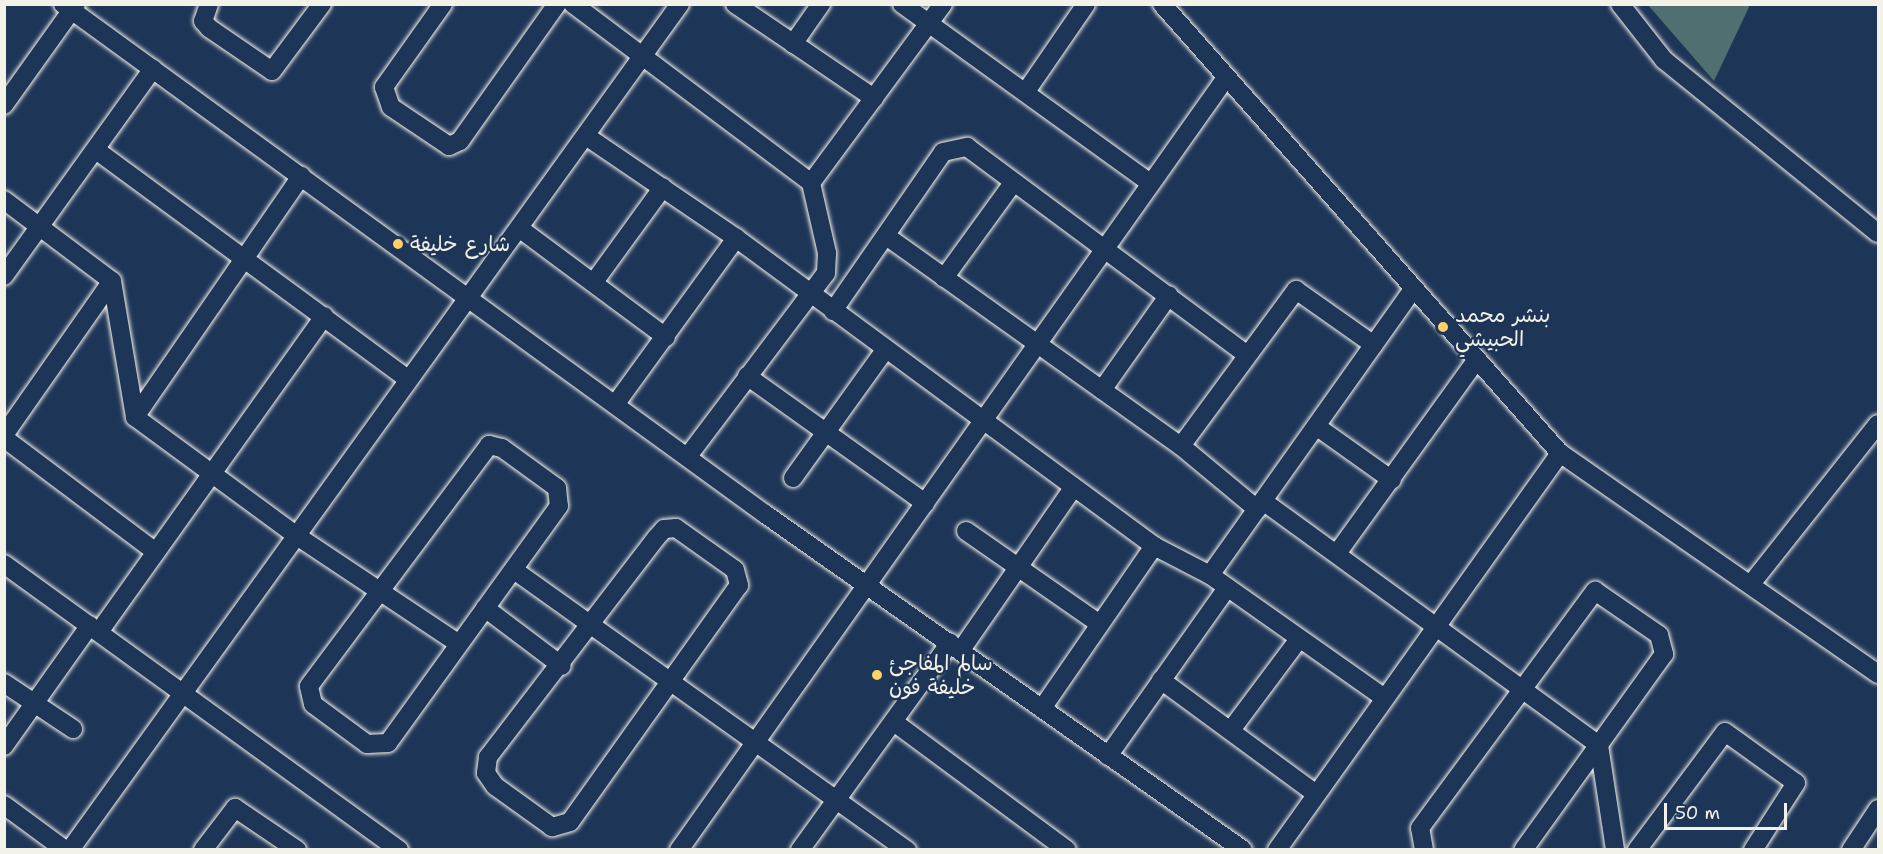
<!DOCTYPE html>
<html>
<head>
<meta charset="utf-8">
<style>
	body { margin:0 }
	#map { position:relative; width:1883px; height:854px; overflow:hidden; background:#1d3557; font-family:"Shantell Sans","Playpen Sans Arabic",sans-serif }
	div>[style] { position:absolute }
	.green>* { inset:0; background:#4f6f70 }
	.roads { filter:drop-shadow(0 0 2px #f4f1e8) drop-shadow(0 0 2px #f4f1e8) }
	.minor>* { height:18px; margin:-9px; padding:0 9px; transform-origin:9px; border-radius:9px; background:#1d3557 }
	.dots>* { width:16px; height:16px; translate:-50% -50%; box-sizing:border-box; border:3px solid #1d3557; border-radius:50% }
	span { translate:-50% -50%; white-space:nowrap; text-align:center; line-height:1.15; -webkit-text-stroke:4.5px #1d3557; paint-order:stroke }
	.poi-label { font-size:21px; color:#f4f1e8 }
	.left { translate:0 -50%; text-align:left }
	.frame { position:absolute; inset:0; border:6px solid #f4f1e8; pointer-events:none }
	.scale { position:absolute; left:1664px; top:803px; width:123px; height:27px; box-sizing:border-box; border:3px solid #f4f1e8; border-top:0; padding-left:8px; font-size:18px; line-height:21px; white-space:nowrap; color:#f4f1e8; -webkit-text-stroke:4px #1d3557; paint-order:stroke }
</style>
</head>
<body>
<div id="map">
	<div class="green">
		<i style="clip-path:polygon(1648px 5px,1750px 5px,1714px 81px)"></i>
	</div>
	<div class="roads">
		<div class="minor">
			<i style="left:63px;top:4px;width:868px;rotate:36deg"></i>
			<i style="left:765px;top:514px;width:584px;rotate:35.1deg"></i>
			<i style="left:209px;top:4px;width:18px;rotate:109deg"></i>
			<i style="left:203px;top:21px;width:9px;rotate:49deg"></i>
			<i style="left:209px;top:28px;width:76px;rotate:34.3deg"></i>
			<i style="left:272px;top:71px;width:84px;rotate:-53.3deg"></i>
			<i style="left:443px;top:4px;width:102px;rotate:125.4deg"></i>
			<i style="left:384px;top:87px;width:21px;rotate:71deg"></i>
			<i style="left:391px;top:107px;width:70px;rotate:33.9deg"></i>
			<i style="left:449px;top:146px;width:12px;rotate:-24deg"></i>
			<i style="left:460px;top:141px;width:168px;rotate:-54.7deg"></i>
			<i style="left:573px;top:4px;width:298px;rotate:36.9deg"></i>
			<i style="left:811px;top:183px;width:72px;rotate:77.1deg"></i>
			<i style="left:827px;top:253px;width:20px;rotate:93deg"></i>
			<i style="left:826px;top:273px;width:229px;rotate:127deg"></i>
			<i style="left:735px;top:4px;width:168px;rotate:34.1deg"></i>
			<i style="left:902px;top:4px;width:306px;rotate:35.8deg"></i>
			<i style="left:1162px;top:4px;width:600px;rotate:48.45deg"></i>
			<i style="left:1560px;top:453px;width:387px;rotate:34.8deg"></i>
			<i style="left:1620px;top:4px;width:71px;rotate:51.8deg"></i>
			<i style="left:1664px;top:60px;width:275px;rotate:39deg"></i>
			<i style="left:793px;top:44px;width:49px;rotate:-55deg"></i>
			<i style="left:1027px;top:90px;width:104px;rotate:-55.5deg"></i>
			<i style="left:4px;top:105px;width:124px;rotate:-54.5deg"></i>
			<i style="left:586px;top:136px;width:181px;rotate:34.2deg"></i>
			<i style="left:736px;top:238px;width:519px;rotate:36.38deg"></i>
			<i style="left:96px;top:150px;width:385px;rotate:36.3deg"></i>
			<i style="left:811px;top:183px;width:222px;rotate:-53.6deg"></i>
			<i style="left:4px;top:200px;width:135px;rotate:36.9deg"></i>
			<i style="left:112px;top:281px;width:138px;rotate:80.4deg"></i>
			<i style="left:135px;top:417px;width:197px;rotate:36.3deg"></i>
			<i style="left:294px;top:534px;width:198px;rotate:33.7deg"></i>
			<i style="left:519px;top:228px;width:183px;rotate:36.6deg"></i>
			<i style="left:889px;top:238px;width:359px;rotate:35.5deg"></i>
			<i style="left:1181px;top:446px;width:99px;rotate:39.7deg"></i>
			<i style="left:4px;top:276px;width:255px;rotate:-54.3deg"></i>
			<i style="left:944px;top:278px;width:117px;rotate:-54deg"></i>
			<i style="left:594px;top:282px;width:117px;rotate:-54deg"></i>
			<i style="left:833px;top:311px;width:193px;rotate:-55.3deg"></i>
			<i style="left:943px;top:152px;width:25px;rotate:-12deg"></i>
			<i style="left:967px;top:147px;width:349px;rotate:36.6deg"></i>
			<i style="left:747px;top:376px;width:219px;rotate:35.5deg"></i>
			<i style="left:1102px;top:390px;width:116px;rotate:-54.8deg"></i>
			<i style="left:617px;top:402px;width:203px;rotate:-54deg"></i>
			<i style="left:135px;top:417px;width:293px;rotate:-55.4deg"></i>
			<i style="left:1316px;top:426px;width:93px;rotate:35.4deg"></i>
			<i style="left:4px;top:435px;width:188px;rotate:-55deg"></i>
			<i style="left:4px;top:438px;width:190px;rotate:36.9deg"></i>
			<i style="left:489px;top:445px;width:13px;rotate:13deg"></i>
			<i style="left:502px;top:448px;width:68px;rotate:36deg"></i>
			<i style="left:557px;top:488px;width:18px;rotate:84deg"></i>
			<i style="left:559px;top:506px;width:292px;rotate:125.8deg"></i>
			<i style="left:388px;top:743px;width:21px;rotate:177deg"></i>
			<i style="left:367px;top:744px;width:67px;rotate:-143.5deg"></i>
			<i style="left:313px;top:704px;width:18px;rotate:-103deg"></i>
			<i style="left:309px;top:686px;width:301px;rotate:-53.2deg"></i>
			<i style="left:1181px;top:446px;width:194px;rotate:-53.6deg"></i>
			<i style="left:1296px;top:290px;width:95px;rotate:35.2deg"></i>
			<i style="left:793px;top:478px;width:158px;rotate:-54.3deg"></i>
			<i style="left:1263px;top:501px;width:415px;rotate:36deg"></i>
			<i style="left:1599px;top:745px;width:106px;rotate:81.3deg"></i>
			<i style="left:676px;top:528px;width:72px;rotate:35.4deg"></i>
			<i style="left:735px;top:570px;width:16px;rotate:75deg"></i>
			<i style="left:739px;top:585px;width:291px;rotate:125.5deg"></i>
			<i style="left:570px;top:822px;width:19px;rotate:164deg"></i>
			<i style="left:552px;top:827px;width:70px;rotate:-144.3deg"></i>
			<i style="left:495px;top:786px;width:16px;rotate:-125deg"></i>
			<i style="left:486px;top:773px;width:16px;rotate:-83deg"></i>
			<i style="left:488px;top:757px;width:276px;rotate:-52.5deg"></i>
			<i style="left:656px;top:538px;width:12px;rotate:-48deg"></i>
			<i style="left:664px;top:529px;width:12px;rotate:-5deg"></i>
			<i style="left:966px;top:531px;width:163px;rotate:34.8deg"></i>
			<i style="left:1338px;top:552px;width:234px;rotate:-54.2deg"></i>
			<i style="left:4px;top:564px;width:488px;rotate:35.9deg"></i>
			<i style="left:514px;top:570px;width:483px;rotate:35.5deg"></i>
			<i style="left:1210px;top:575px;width:349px;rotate:-54.6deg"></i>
			<i style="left:1751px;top:584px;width:204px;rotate:-51.6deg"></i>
			<i style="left:485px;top:608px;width:96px;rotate:37deg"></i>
			<i style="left:99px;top:632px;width:388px;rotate:-54.5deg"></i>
			<i style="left:961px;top:650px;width:198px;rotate:-55.3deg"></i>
			<i style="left:1161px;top:680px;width:191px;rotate:36.3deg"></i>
			<i style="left:4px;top:683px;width:83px;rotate:33.7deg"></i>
			<i style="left:1043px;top:707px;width:196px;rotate:-55.4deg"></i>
			<i style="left:1154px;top:546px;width:63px;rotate:27.4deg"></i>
			<i style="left:1210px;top:575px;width:212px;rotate:35.2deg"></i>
			<i style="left:894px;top:722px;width:215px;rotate:36.5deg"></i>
			<i style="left:1231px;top:730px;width:114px;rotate:-53.2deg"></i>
			<i style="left:4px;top:746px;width:148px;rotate:-54.6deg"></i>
			<i style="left:1108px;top:756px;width:206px;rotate:-54.7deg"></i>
			<i style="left:4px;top:805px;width:76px;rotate:36.4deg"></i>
			<i style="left:70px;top:850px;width:1043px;rotate:-54.21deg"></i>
			<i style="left:203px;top:850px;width:53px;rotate:-52.7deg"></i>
			<i style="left:235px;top:808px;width:75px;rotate:34.1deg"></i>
			<i style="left:679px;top:850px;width:945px;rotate:-54.69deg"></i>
			<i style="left:800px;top:850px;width:256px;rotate:-54.1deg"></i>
			<i style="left:1277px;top:850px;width:488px;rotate:-54.5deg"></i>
			<i style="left:1424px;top:850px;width:22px;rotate:-100deg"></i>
			<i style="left:1420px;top:828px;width:295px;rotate:-53.6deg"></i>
			<i style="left:1595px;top:591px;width:78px;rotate:34.5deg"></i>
			<i style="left:1659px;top:635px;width:20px;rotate:75deg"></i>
			<i style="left:1664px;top:654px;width:241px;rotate:125.7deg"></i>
			<i style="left:1637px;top:850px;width:147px;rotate:-53.3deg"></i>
			<i style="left:1725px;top:732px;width:87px;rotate:35.7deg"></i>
			<i style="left:1796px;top:783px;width:80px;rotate:122.7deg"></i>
			<i style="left:1851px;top:850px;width:49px;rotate:-56.6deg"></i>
		</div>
	</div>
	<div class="dots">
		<i style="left:398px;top:244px;background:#ffd166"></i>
		<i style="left:1443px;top:327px;background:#ffd166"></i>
		<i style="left:877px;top:675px;background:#ffd166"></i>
	</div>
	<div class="poi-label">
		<span class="left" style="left:410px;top:244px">شارع خليفة</span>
		<span class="left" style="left:1455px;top:327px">بنشر محمد<br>الحبيشي</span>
		<span class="left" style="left:889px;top:675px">سالم المفاجئ<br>خليفة فون</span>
	</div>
	<div class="frame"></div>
	<div class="scale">50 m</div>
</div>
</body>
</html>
